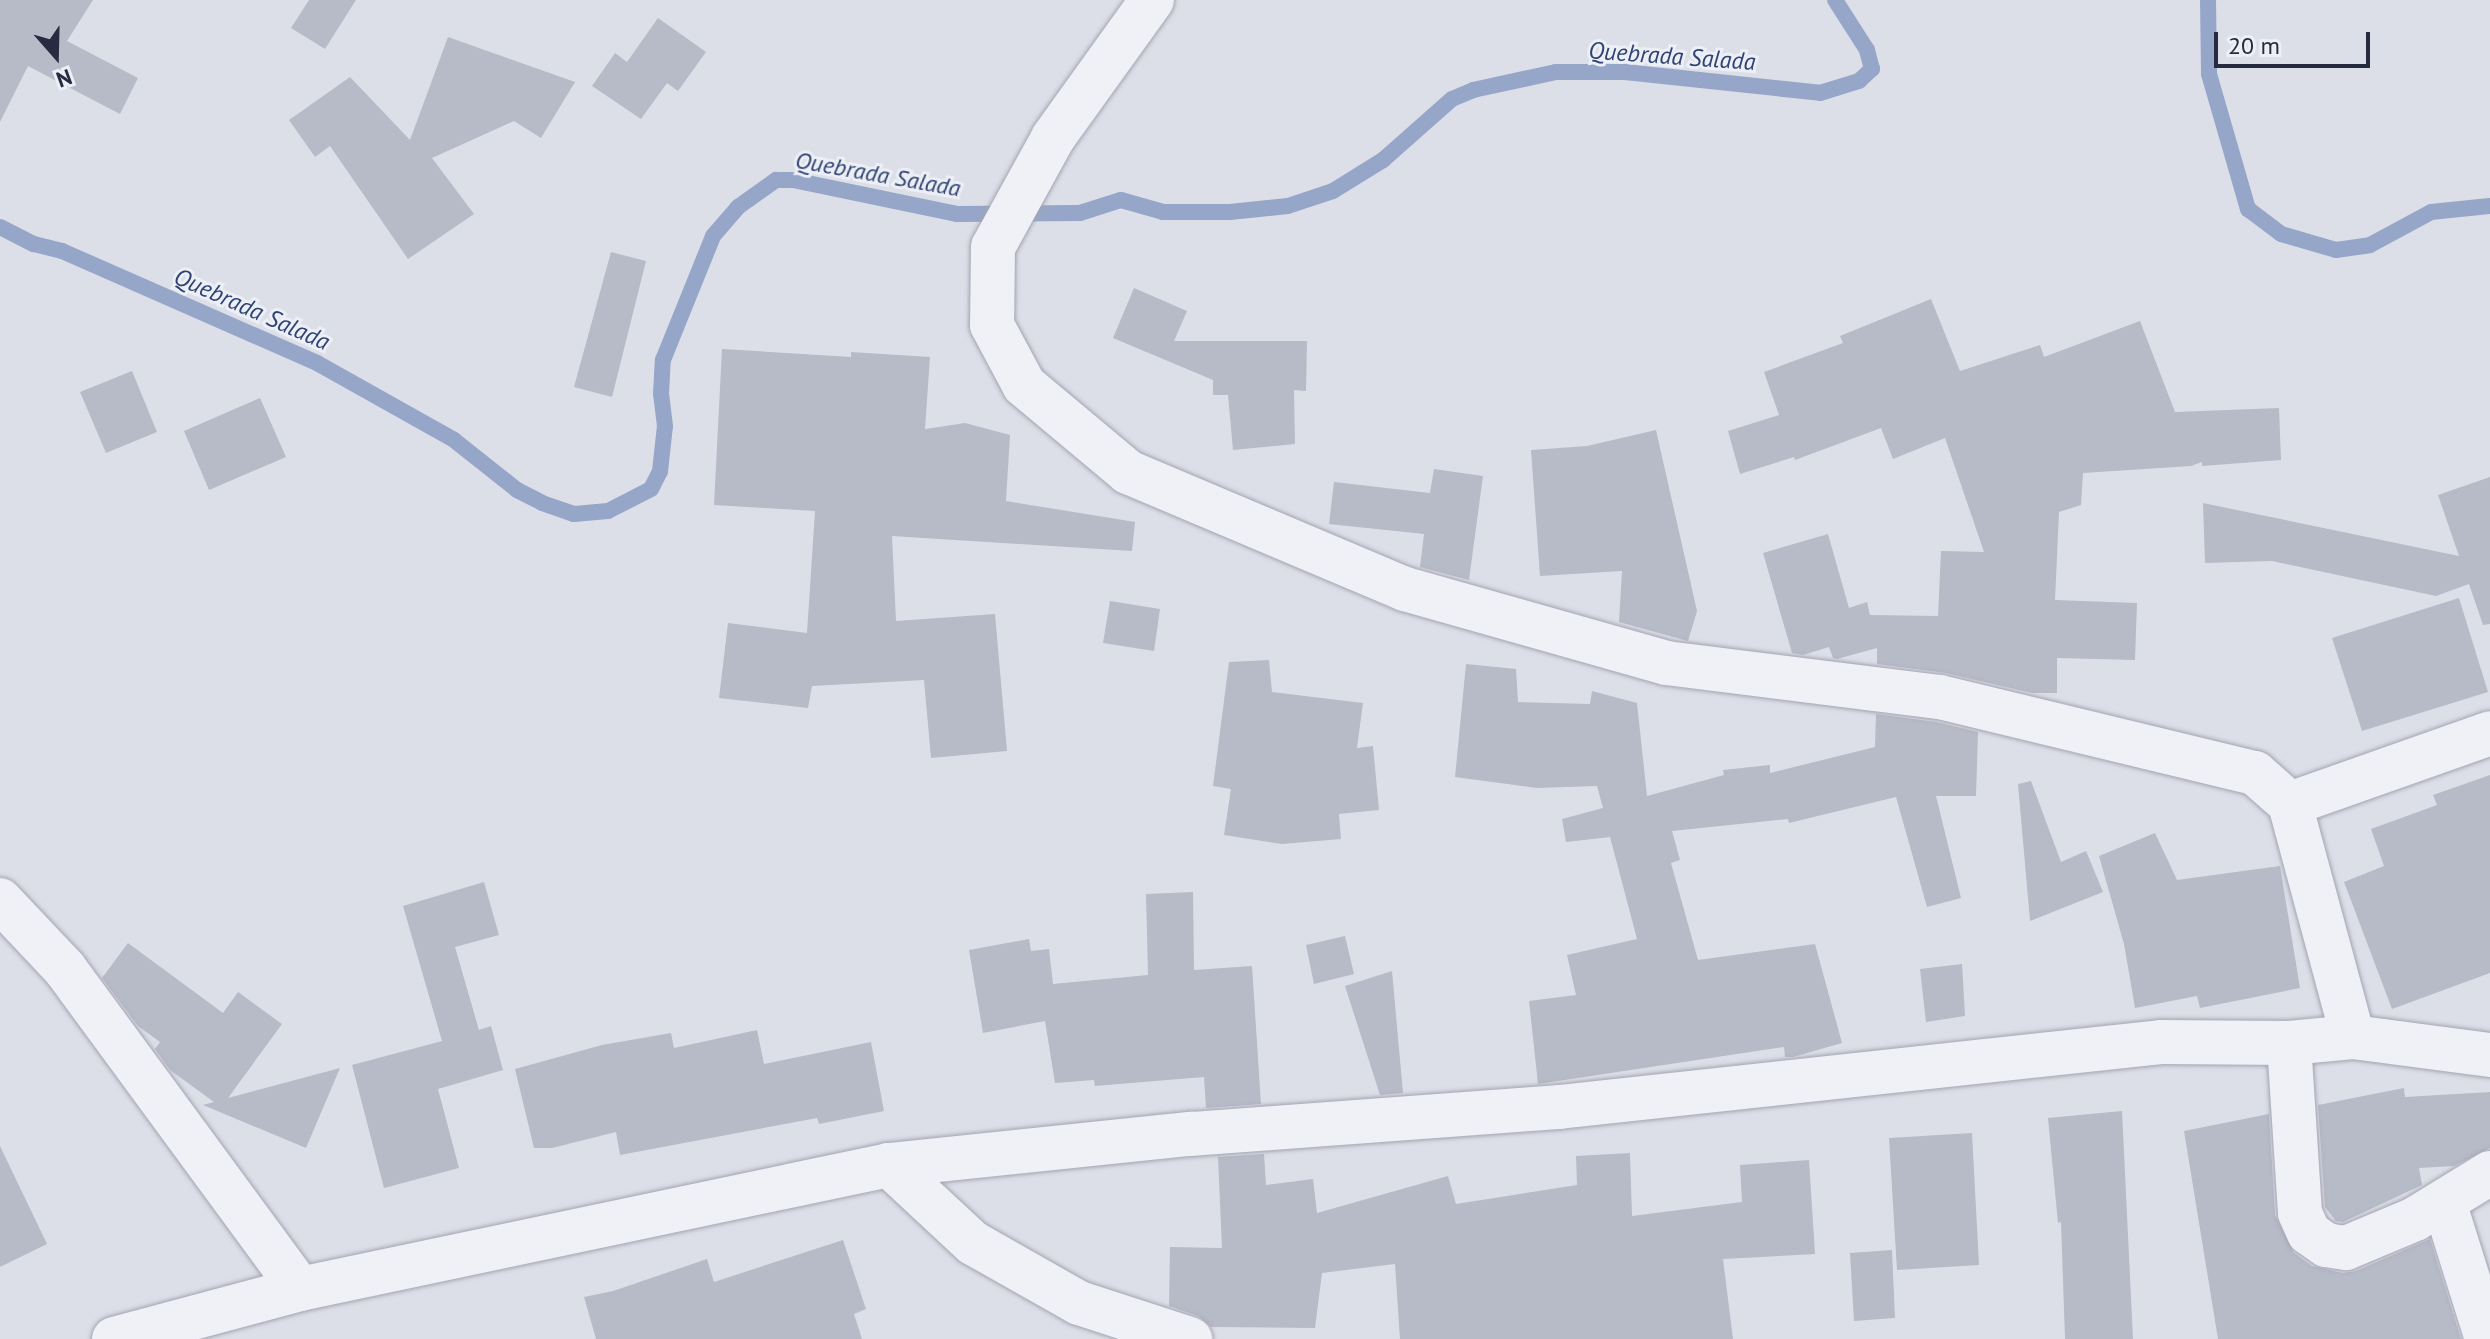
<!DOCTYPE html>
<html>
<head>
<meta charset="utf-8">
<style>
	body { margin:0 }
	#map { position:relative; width:2490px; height:1339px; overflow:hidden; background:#dddfe8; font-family:"PT Sans",sans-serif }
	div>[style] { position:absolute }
	.stream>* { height:16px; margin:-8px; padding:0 8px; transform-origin:8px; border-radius:8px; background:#96a6c9 }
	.building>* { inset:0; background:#b7bac7 }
	.roads { filter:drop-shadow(0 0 2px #a2a5b2) drop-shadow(0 0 2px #a2a5b2) }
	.minor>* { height:44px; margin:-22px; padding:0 22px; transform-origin:22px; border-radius:22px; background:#f0f1f6 }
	span { translate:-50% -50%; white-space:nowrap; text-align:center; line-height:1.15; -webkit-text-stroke:6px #eceff5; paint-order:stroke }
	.water-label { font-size:24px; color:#2f4274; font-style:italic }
	.north { position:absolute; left:16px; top:16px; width:80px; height:80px; -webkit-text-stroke:6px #eceff5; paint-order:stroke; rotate:160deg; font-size:22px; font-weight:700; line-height:32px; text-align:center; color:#262b3f }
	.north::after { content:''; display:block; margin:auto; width:28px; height:36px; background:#262b3f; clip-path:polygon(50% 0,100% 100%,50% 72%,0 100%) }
	.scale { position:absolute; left:2214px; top:32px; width:156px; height:36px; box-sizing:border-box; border:4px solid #262b3f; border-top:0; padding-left:10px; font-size:24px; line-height:28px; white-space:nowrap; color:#262b3f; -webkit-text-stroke:6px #eceff5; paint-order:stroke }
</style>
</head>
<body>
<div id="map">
	<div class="stream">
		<i style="left:2208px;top:0;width:74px;rotate:89.2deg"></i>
		<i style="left:2209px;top:74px;width:141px;rotate:73.9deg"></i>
		<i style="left:2248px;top:209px;width:41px;rotate:37.1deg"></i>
		<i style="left:2281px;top:234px;width:57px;rotate:16.2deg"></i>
		<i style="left:2336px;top:250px;width:34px;rotate:-8deg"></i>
		<i style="left:2370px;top:245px;width:69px;rotate:-28.4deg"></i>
		<i style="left:2431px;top:212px;width:59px;rotate:-5.8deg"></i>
		<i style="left:0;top:227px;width:38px;rotate:27deg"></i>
		<i style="left:34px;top:244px;width:29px;rotate:14deg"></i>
		<i style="left:62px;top:251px;width:279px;rotate:23.7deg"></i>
		<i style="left:317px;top:363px;width:157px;rotate:29.3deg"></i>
		<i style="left:454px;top:440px;width:80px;rotate:38.4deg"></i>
		<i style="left:517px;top:490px;width:28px;rotate:27deg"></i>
		<i style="left:542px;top:503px;width:34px;rotate:19deg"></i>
		<i style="left:574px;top:514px;width:34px;rotate:-5deg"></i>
		<i style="left:608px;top:511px;width:48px;rotate:-27.1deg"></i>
		<i style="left:651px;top:489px;width:20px;rotate:-63deg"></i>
		<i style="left:660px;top:471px;width:45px;rotate:-83.7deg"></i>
		<i style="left:665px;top:426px;width:32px;rotate:-97deg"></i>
		<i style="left:661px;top:394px;width:34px;rotate:-87deg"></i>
		<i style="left:663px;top:360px;width:134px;rotate:-68deg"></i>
		<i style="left:713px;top:236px;width:38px;rotate:-49deg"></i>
		<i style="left:738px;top:207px;width:47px;rotate:-35.4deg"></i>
		<i style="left:776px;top:180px;width:17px"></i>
		<i style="left:793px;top:180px;width:167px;rotate:11.7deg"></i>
		<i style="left:957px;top:214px;width:123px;rotate:-0.5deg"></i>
		<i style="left:1080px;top:213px;width:43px;rotate:-17.6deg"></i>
		<i style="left:1121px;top:200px;width:44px;rotate:15.9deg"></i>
		<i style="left:1163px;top:212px;width:67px"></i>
		<i style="left:1230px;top:212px;width:58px;rotate:-5.9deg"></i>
		<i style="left:1288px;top:206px;width:47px;rotate:-18.4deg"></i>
		<i style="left:1333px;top:191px;width:59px;rotate:-31.8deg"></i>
		<i style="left:1383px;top:160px;width:92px;rotate:-41.5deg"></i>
		<i style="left:1452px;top:99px;width:23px;rotate:-23deg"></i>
		<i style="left:1473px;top:90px;width:85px;rotate:-12.2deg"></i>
		<i style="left:1556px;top:72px;width:69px"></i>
		<i style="left:1625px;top:72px;width:196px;rotate:6.1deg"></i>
		<i style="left:1820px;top:93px;width:41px;rotate:-17.1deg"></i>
		<i style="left:1859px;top:81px;width:18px;rotate:-43deg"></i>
		<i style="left:1872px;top:69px;width:20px;rotate:-105deg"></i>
		<i style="left:1867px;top:50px;width:59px;rotate:-122.6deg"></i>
	</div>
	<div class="building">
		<i style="clip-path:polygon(0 0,93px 0,67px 41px,138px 78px,120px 114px,28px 66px,0 122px)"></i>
		<i style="clip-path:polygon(309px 0,356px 0,325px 49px,291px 28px)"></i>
		<i style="clip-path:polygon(658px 18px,706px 52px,678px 91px,667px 83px,641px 119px,592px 86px,615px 53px,627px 62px)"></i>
		<i style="clip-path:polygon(448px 37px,575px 82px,541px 138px,514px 121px,432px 158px,474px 214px,408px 259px,330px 146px,315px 157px,289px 120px,350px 77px,410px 140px)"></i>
		<i style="clip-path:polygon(611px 252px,646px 261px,612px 397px,574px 387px)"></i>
		<i style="clip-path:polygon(1134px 288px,1187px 311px,1174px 341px,1307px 341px,1306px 391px,1294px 390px,1295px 444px,1233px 450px,1228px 395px,1213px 395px,1213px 380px,1113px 338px)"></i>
		<i style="clip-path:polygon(1931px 299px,1960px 371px,2040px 345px,2044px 357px,2140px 321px,2175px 412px,2279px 408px,2281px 460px,2202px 466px,2202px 462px,2191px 466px,2083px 473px,2081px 505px,2059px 512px,2055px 600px,2137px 603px,2135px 660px,2057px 658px,2057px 693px,2032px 693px,1946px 673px,1877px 664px,1877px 648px,1837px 659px,1833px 658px,1829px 647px,1803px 655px,1792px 653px,1763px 553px,1828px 534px,1849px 608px,1867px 602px,1870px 615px,1938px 616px,1941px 551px,1984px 552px,1945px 438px,1893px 459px,1881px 428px,1795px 460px,1794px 457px,1740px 474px,1728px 431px,1779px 415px,1764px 372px,1843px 343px,1840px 336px)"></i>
		<i style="clip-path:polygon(722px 349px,851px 357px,851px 352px,930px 357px,925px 429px,965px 423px,1010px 435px,1006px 501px,1135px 522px,1132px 551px,892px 536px,896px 621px,995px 614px,1007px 751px,931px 758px,924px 680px,812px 686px,808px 708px,719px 698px,728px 623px,807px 633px,815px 511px,714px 505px)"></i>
		<i style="clip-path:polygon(132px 371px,157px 432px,106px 453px,80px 392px)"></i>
		<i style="clip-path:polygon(260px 398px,286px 457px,209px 490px,184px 431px)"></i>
		<i style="clip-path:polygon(1656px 430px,1697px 611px,1688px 641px,1619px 622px,1622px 571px,1540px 576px,1531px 450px,1587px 446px)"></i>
		<i style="clip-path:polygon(1434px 469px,1483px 476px,1469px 580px,1420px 567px,1424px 534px,1329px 524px,1334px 482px,1430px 493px)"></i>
		<i style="clip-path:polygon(2490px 477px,2490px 624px,2483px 625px,2469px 584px,2436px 596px,2272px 561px,2205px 563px,2203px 503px,2459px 556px,2438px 495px)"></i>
		<i style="clip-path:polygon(2459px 598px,2488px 692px,2362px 731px,2332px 638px)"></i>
		<i style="clip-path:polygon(1110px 601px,1160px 609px,1154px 651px,1103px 643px)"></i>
		<i style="clip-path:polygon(1269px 660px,1272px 692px,1363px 703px,1357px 748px,1373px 746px,1379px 810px,1339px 814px,1341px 839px,1282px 844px,1224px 835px,1231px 789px,1213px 786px,1229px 662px)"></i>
		<i style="clip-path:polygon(1466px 664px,1516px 669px,1518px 702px,1590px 704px,1592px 691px,1637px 703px,1647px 796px,1724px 775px,1723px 770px,1770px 765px,1770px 773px,1875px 747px,1876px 714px,1936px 722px,1978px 732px,1976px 796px,1936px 796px,1961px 898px,1927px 907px,1896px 797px,1789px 823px,1788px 819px,1672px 831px,1680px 860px,1671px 863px,1698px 960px,1815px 944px,1842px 1043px,1793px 1057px,1785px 1057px,1784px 1047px,1538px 1084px,1529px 1001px,1576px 995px,1567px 955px,1637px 939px,1610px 837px,1566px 842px,1562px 819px,1603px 808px,1597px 786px,1537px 788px,1455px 777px)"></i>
		<i style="clip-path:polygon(2490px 775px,2490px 973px,2392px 1009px,2344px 882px,2384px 866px,2371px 829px,2437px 805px,2433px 795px)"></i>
		<i style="clip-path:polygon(2031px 781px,2061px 862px,2086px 851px,2103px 892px,2030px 921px,2018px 784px)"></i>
		<i style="clip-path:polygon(2155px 833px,2177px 880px,2280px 866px,2300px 988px,2200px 1008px,2197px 996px,2135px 1008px,2124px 944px,2099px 856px)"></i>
		<i style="clip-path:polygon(484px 882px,499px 935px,455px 947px,479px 1030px,491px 1026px,503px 1070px,438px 1089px,459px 1168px,384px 1188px,352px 1065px,442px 1041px,403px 906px)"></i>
		<i style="clip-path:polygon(1193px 892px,1194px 970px,1252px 966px,1261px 1104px,1206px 1108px,1204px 1077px,1095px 1086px,1094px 1080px,1055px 1083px,1045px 1021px,983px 1033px,969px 950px,1029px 939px,1031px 951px,1049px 949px,1053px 984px,1148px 975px,1146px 894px)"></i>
		<i style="clip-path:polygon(1345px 936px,1354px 974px,1314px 984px,1306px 945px)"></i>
		<i style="clip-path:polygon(128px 943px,223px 1013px,238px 992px,282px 1024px,228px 1098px,340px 1068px,306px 1148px,203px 1105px,214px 1102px,170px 1070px,155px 1049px,160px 1042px,138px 1026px,102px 978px)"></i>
		<i style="clip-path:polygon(1962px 964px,1965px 1016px,1926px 1022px,1920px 969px)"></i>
		<i style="clip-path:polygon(1392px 971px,1403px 1093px,1380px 1095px,1345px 986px)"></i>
		<i style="clip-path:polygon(757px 1030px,764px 1064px,871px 1042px,884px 1111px,819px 1124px,817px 1118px,620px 1155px,616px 1132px,552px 1148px,534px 1148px,515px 1069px,602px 1045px,671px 1033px,674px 1048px)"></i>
		<i style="clip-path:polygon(2404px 1088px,2405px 1097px,2490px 1092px,2490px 1148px,2454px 1166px,2419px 1168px,2422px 1185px,2343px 1222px,2336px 1221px,2325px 1207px,2318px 1105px)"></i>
		<i style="clip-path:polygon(2122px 1111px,2133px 1339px,2065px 1339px,2061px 1222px,2058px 1223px,2048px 1118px)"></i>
		<i style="clip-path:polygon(2269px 1114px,2275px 1215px,2294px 1253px,2312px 1266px,2343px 1273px,2356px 1271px,2430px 1239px,2461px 1339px,2218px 1339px,2184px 1131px)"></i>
		<i style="clip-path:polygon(1972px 1133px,1979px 1265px,1897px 1270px,1889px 1138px)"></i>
		<i style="clip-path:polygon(0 1146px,47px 1244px,0 1267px)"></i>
		<i style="clip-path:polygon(1630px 1153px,1632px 1216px,1742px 1202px,1740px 1165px,1809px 1160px,1815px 1254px,1723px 1259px,1733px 1339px,1400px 1339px,1395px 1264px,1322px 1273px,1315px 1328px,1211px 1327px,1198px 1316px,1169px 1306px,1170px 1247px,1222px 1248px,1218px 1157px,1264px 1154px,1266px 1185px,1313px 1179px,1317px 1213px,1448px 1176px,1456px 1204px,1577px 1185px,1576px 1156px)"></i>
		<i style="clip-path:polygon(843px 1240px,866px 1309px,854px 1314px,862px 1339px,596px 1339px,584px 1297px,613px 1291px,707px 1259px,714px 1282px)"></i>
		<i style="clip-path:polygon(1892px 1250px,1895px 1318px,1854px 1321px,1850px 1253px)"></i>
	</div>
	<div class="roads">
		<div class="minor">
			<i style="left:1152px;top:0;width:170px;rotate:125.7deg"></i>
			<i style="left:1053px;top:138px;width:124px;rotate:118.8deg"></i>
			<i style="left:993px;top:247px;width:78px;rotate:90.7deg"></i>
			<i style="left:992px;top:325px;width:68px;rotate:61.9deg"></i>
			<i style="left:1024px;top:385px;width:136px;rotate:39.9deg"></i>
			<i style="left:1128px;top:472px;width:301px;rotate:22.9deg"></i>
			<i style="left:1405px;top:589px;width:271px;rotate:15.8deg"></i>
			<i style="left:1666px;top:663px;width:276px;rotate:7.1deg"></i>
			<i style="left:1940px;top:697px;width:324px;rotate:13.6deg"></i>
			<i style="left:2255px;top:773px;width:47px;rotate:41.5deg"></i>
			<i style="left:2290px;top:804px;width:241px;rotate:74.9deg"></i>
			<i style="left:2290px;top:804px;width:212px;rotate:-19.5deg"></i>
			<i style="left:0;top:900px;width:95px;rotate:46.7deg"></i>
			<i style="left:65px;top:969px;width:397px;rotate:53.7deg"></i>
			<i style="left:2289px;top:1043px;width:170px;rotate:86.3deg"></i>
			<i style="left:2300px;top:1213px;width:22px;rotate:66deg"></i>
			<i style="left:2309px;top:1233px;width:21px;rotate:35deg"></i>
			<i style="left:2326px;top:1245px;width:20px;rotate:9deg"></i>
			<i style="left:2346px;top:1248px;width:75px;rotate:-22.8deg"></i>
			<i style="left:2415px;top:1219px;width:88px;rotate:-31.5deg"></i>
			<i style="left:889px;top:1165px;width:115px;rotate:42.9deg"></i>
			<i style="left:973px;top:1243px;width:122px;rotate:29.5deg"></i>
			<i style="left:1079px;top:1303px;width:117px;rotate:18deg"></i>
			<i style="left:2444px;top:1202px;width:144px;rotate:72.6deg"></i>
			<i style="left:114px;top:1339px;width:193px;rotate:-15deg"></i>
			<i style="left:300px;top:1289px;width:602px;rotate:-11.89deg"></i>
			<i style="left:889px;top:1165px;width:304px;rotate:-5.9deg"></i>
			<i style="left:1191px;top:1134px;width:369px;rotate:-4.2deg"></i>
			<i style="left:1559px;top:1107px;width:605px;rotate:-6.16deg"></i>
			<i style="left:2161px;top:1042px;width:128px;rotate:0.4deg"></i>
			<i style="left:2289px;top:1043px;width:64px;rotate:-5.4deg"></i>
			<i style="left:2353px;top:1037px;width:138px;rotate:7.5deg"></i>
		</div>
	</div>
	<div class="water-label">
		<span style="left:1672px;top:56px;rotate:4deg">Quebrada Salada</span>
		<span style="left:878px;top:174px;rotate:10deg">Quebrada Salada</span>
		<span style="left:252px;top:309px;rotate:24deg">Quebrada Salada</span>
	</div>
	<div class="north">N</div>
	<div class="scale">20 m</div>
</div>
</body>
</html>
